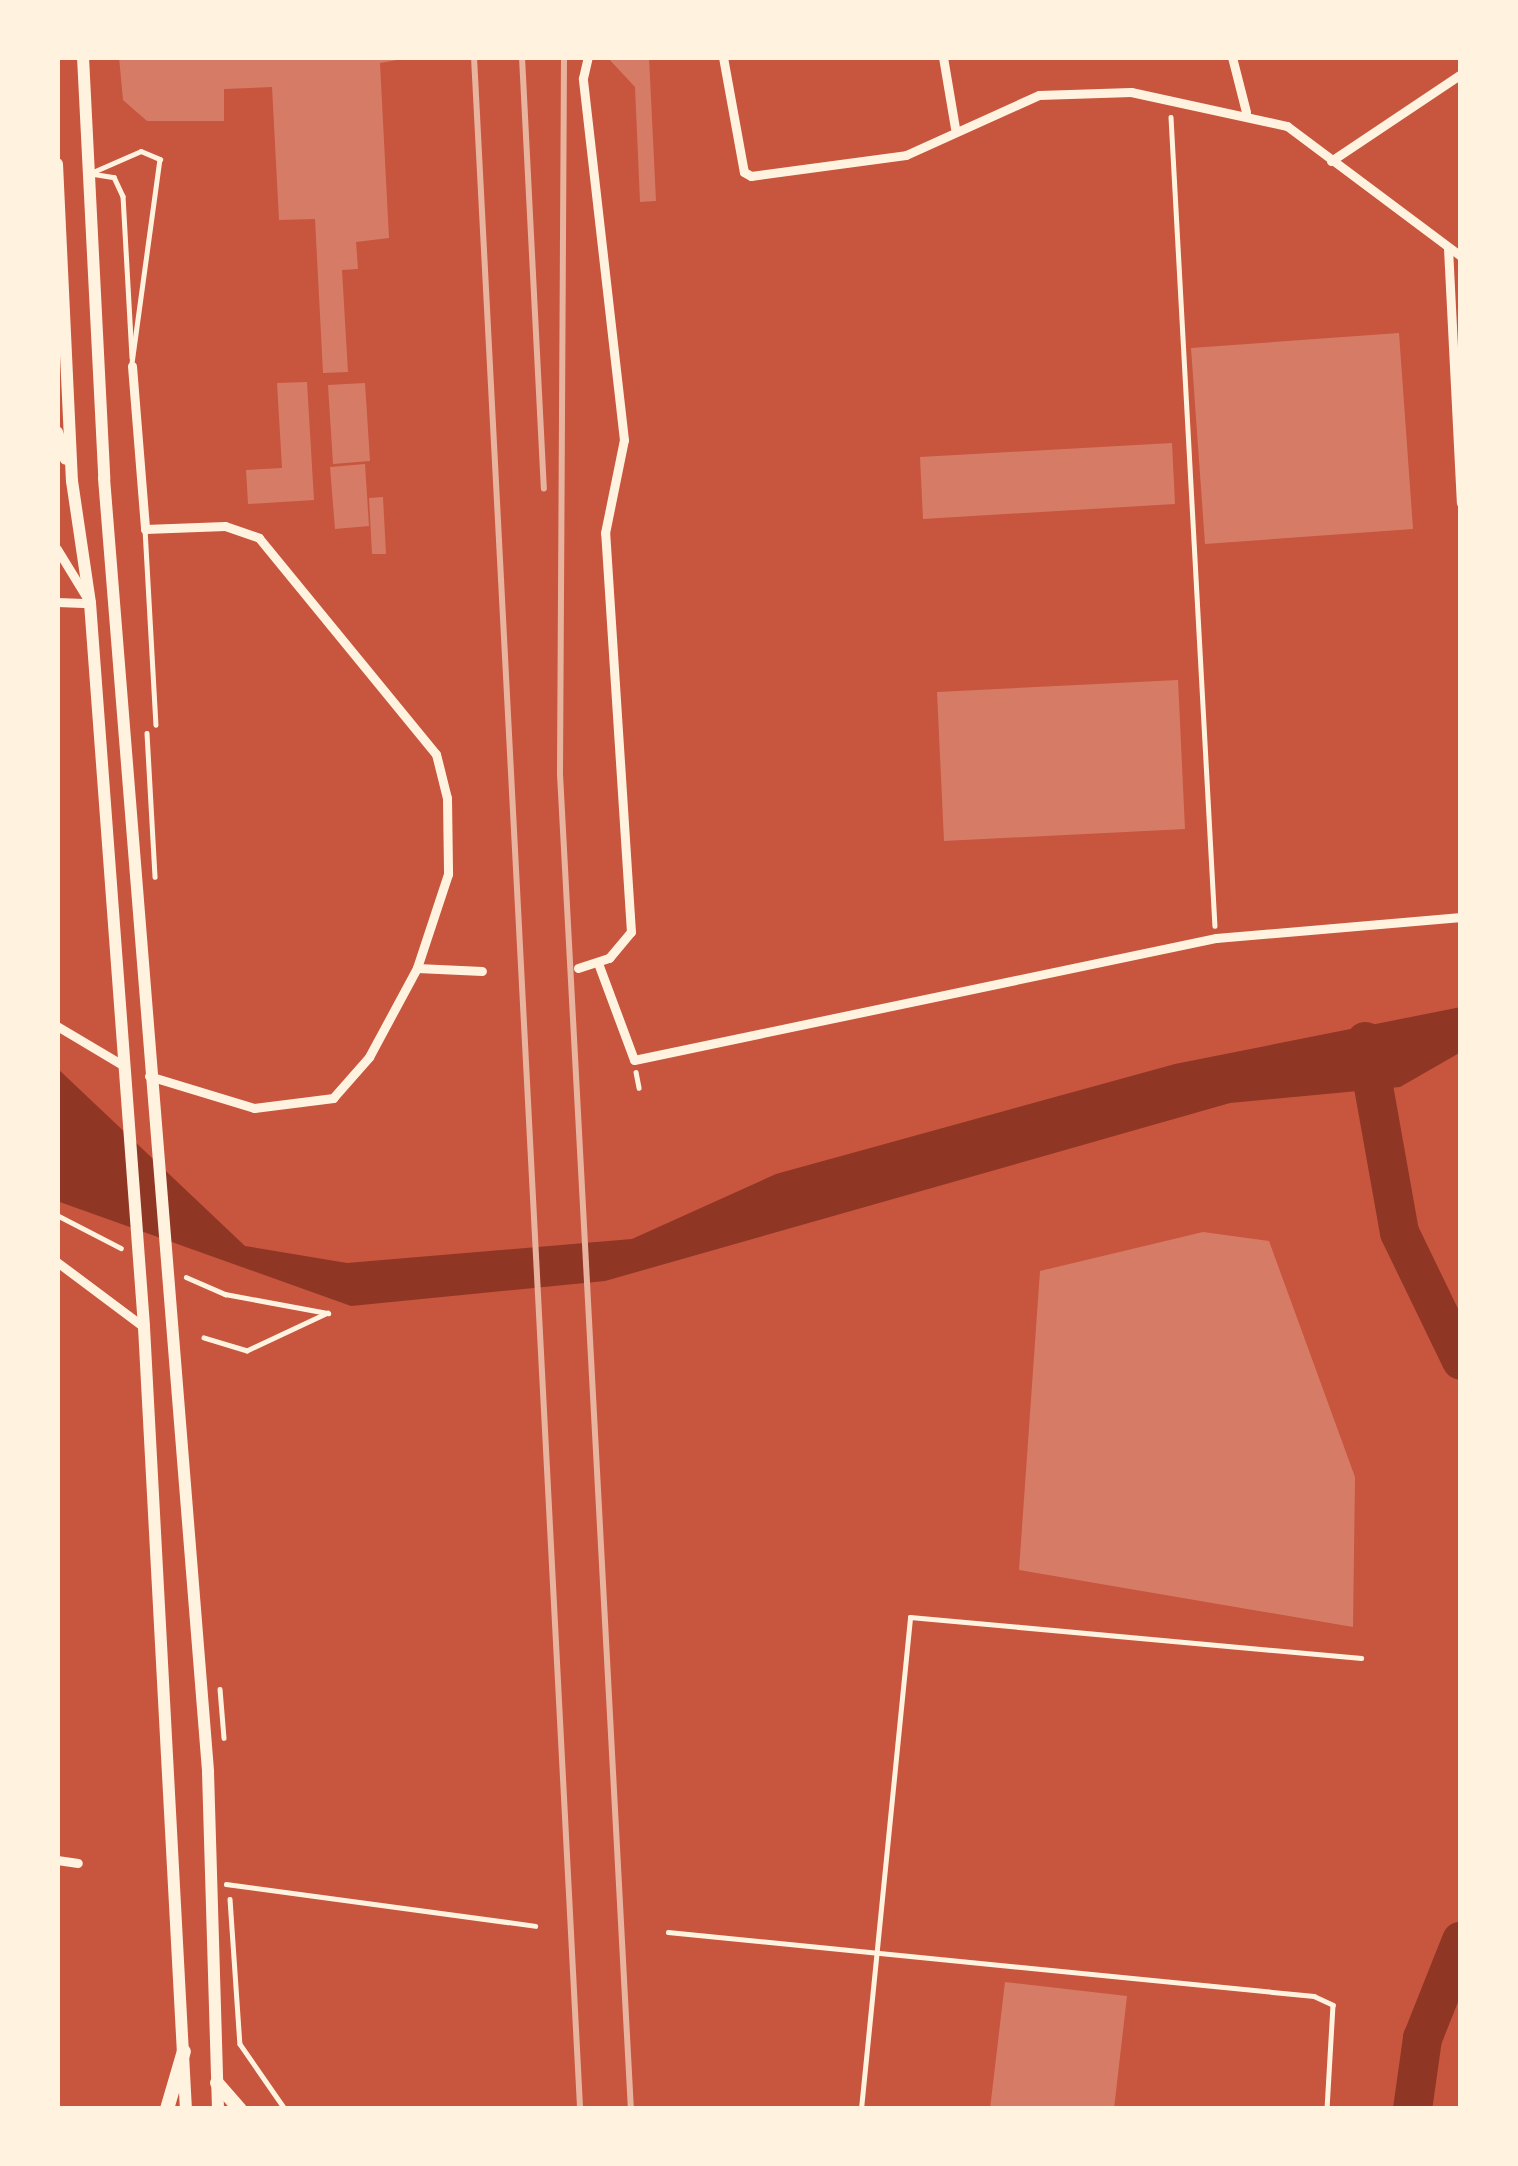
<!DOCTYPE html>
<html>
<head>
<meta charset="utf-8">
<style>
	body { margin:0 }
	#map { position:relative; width:1518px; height:2166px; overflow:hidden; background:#c8553d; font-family:Montserrat,sans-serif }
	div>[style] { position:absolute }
	.water>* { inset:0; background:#8f3625 }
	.river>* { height:39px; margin:-19.5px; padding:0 19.5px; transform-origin:19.5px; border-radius:19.5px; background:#8f3625 }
	.building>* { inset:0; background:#d67c66 }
	.path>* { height:4.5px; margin:-2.25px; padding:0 2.25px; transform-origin:2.25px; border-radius:2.25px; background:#fff3e0 }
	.service>* { height:4.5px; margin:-2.25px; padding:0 2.25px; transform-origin:2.25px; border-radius:2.25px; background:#fff3e0 }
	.minor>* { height:9px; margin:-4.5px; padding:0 4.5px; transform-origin:4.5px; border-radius:4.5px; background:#fff3e0 }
	.tertiary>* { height:12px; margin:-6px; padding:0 6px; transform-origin:6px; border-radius:6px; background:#fff3e0 }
	.secondary>* { height:14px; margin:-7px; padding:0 7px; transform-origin:7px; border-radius:7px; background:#fff3e0 }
	.rail>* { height:6px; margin:-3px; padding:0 3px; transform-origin:3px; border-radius:3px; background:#e9b49f }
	span { translate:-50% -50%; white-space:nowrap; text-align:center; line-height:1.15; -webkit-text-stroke:12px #fff3e0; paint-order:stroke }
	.frame { position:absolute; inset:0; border:60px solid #fff3e0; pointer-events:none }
</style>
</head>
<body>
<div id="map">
	<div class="water">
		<i style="clip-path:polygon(1461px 1007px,1461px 1052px,1400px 1087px,1230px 1103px,605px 1281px,351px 1306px,57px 1201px,57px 1068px,245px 1246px,347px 1263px,632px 1239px,776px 1174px,1175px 1064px)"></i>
	</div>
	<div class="river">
		<i style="left:1365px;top:1041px;width:194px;rotate:79.9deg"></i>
		<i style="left:1399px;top:1232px;width:142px;rotate:64.2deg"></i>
		<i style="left:1412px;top:2109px;width:72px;rotate:-82deg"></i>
		<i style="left:1422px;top:2038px;width:105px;rotate:-68.3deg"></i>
	</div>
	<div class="building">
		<i style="clip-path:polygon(119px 57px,415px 57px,380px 63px,389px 238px,356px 242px,358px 269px,342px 270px,348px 372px,323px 373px,315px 219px,279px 220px,272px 87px,224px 89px,224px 121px,147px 121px,123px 100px)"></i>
		<i style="clip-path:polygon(607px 57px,649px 57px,656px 201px,640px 202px,635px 87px)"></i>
		<i style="clip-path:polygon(1399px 333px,1413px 529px,1205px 544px,1191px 348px)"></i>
		<i style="clip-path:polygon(307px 382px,314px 500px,248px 504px,246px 470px,282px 468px,277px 383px)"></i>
		<i style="clip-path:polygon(365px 383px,370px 461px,333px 464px,328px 385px)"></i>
		<i style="clip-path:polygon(1172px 443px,1175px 504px,923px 519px,920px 457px)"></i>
		<i style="clip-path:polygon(365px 464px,369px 526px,335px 529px,330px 467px)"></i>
		<i style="clip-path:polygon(383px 497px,386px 554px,372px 554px,369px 498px)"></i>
		<i style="clip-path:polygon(1178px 680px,1185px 829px,944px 841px,937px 692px)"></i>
		<i style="clip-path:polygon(1203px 1232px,1269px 1241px,1355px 1477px,1353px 1627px,1019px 1570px,1040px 1271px)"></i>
		<i style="clip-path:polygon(1005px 1982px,1127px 1996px,1114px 2109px,990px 2109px)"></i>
	</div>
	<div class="path">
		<i style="left:1171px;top:117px;width:810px;rotate:86.89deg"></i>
		<i style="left:147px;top:733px;width:144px;rotate:86.8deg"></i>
		<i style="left:636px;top:1072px;width:16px;rotate:79deg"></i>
		<i style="left:57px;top:1215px;width:72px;rotate:27.3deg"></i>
		<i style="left:186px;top:1277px;width:43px;rotate:23.6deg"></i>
		<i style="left:225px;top:1294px;width:105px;rotate:10.5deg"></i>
		<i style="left:328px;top:1313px;width:89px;rotate:154.9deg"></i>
		<i style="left:247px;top:1351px;width:45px;rotate:-163.2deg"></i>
		<i style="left:220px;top:1689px;width:49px;rotate:85.3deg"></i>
		<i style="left:226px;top:1884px;width:312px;rotate:7.7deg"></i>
		<i style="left:230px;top:1899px;width:145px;rotate:86.1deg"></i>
		<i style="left:240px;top:2044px;width:79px;rotate:55.3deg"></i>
		<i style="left:668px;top:1932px;width:649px;rotate:5.66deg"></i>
		<i style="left:1314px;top:1996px;width:21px;rotate:25deg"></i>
		<i style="left:1333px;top:2005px;width:104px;rotate:93.3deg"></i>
		<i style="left:861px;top:2109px;width:494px;rotate:-84.3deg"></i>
		<i style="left:910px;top:1617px;width:453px;rotate:5.2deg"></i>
	</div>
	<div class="service">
		<i style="left:93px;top:172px;width:52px;rotate:-23.6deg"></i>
		<i style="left:141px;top:151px;width:21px;rotate:23deg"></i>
		<i style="left:160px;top:159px;width:207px;rotate:97.8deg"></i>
		<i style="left:94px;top:174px;width:20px;rotate:9deg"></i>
		<i style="left:114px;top:177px;width:21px;rotate:65deg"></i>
		<i style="left:123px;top:196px;width:162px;rotate:86.8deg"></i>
		<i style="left:145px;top:529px;width:196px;rotate:86.8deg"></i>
	</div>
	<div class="minor">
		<i style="left:723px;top:57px;width:117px;rotate:79.7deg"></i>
		<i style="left:744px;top:172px;width:8px;rotate:30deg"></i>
		<i style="left:751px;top:176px;width:156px;rotate:-7.7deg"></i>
		<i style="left:906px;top:155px;width:146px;rotate:-24.3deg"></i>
		<i style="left:1039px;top:95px;width:92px;rotate:-1.9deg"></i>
		<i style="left:1131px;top:92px;width:160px;rotate:12.3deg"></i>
		<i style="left:1287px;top:126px;width:217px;rotate:36.8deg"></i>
		<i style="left:943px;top:57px;width:72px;rotate:80.4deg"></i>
		<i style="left:1232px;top:57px;width:57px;rotate:75.7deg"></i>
		<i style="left:1331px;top:161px;width:156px;rotate:-33.8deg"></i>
		<i style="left:1448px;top:248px;width:255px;rotate:87.1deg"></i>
		<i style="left:132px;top:366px;width:164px;rotate:85.4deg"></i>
		<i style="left:145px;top:529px;width:80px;rotate:-2.1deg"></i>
		<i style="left:225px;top:526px;width:36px;rotate:19deg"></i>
		<i style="left:259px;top:538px;width:279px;rotate:50.7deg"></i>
		<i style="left:436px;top:754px;width:45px;rotate:76deg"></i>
		<i style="left:447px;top:798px;width:76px;rotate:89.2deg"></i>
		<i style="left:448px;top:874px;width:99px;rotate:108.3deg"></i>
		<i style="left:57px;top:549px;width:57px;rotate:58.5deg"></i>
		<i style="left:57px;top:602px;width:33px;rotate:2deg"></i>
		<i style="left:598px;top:963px;width:103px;rotate:69.6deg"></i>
		<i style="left:634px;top:1060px;width:595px;rotate:-11.84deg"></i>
		<i style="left:1216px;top:938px;width:246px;rotate:-4.9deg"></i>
		<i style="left:578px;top:968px;width:33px;rotate:-18deg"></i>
		<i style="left:609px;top:958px;width:34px;rotate:-50deg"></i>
		<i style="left:631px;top:932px;width:400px;rotate:-93.7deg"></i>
		<i style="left:605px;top:533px;width:95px;rotate:-78.5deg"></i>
		<i style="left:624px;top:440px;width:364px;rotate:-96.5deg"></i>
		<i style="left:583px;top:78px;width:22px;rotate:-77deg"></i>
		<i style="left:57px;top:1026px;width:78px;rotate:30.8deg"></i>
		<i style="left:149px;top:1076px;width:110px;rotate:16.9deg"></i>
		<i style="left:254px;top:1108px;width:80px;rotate:-7.2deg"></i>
		<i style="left:333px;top:1098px;width:55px;rotate:-48.7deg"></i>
		<i style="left:369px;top:1057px;width:101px;rotate:-61.7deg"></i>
		<i style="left:417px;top:968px;width:65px;rotate:2.6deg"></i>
		<i style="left:57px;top:1262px;width:109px;rotate:36.8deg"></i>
		<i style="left:57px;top:1860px;width:21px;rotate:8deg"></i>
	</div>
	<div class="tertiary">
		<i style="left:83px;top:57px;width:422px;rotate:87.1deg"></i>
		<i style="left:104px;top:478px;width:1298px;rotate:85.4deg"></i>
		<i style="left:208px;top:1772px;width:337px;rotate:88.3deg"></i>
		<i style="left:57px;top:164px;width:317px;rotate:87.3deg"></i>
		<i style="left:72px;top:481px;width:123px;rotate:81.6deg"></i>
		<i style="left:90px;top:603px;width:726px;rotate:85.73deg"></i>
		<i style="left:144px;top:1327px;width:783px;rotate:86.93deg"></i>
		<i style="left:57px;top:432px;width:28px;rotate:72deg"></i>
	</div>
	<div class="secondary">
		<i style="left:217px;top:2083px;width:35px;rotate:49deg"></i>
		<i style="left:167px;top:2109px;width:60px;rotate:-73.7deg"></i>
	</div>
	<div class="rail">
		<i style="left:474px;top:57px;width:2055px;rotate:87.04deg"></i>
		<i style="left:522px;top:57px;width:432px;rotate:87.1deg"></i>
		<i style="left:564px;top:57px;width:717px;rotate:90.32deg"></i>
		<i style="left:560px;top:774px;width:1337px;rotate:86.96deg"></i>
	</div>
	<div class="frame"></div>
</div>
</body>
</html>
